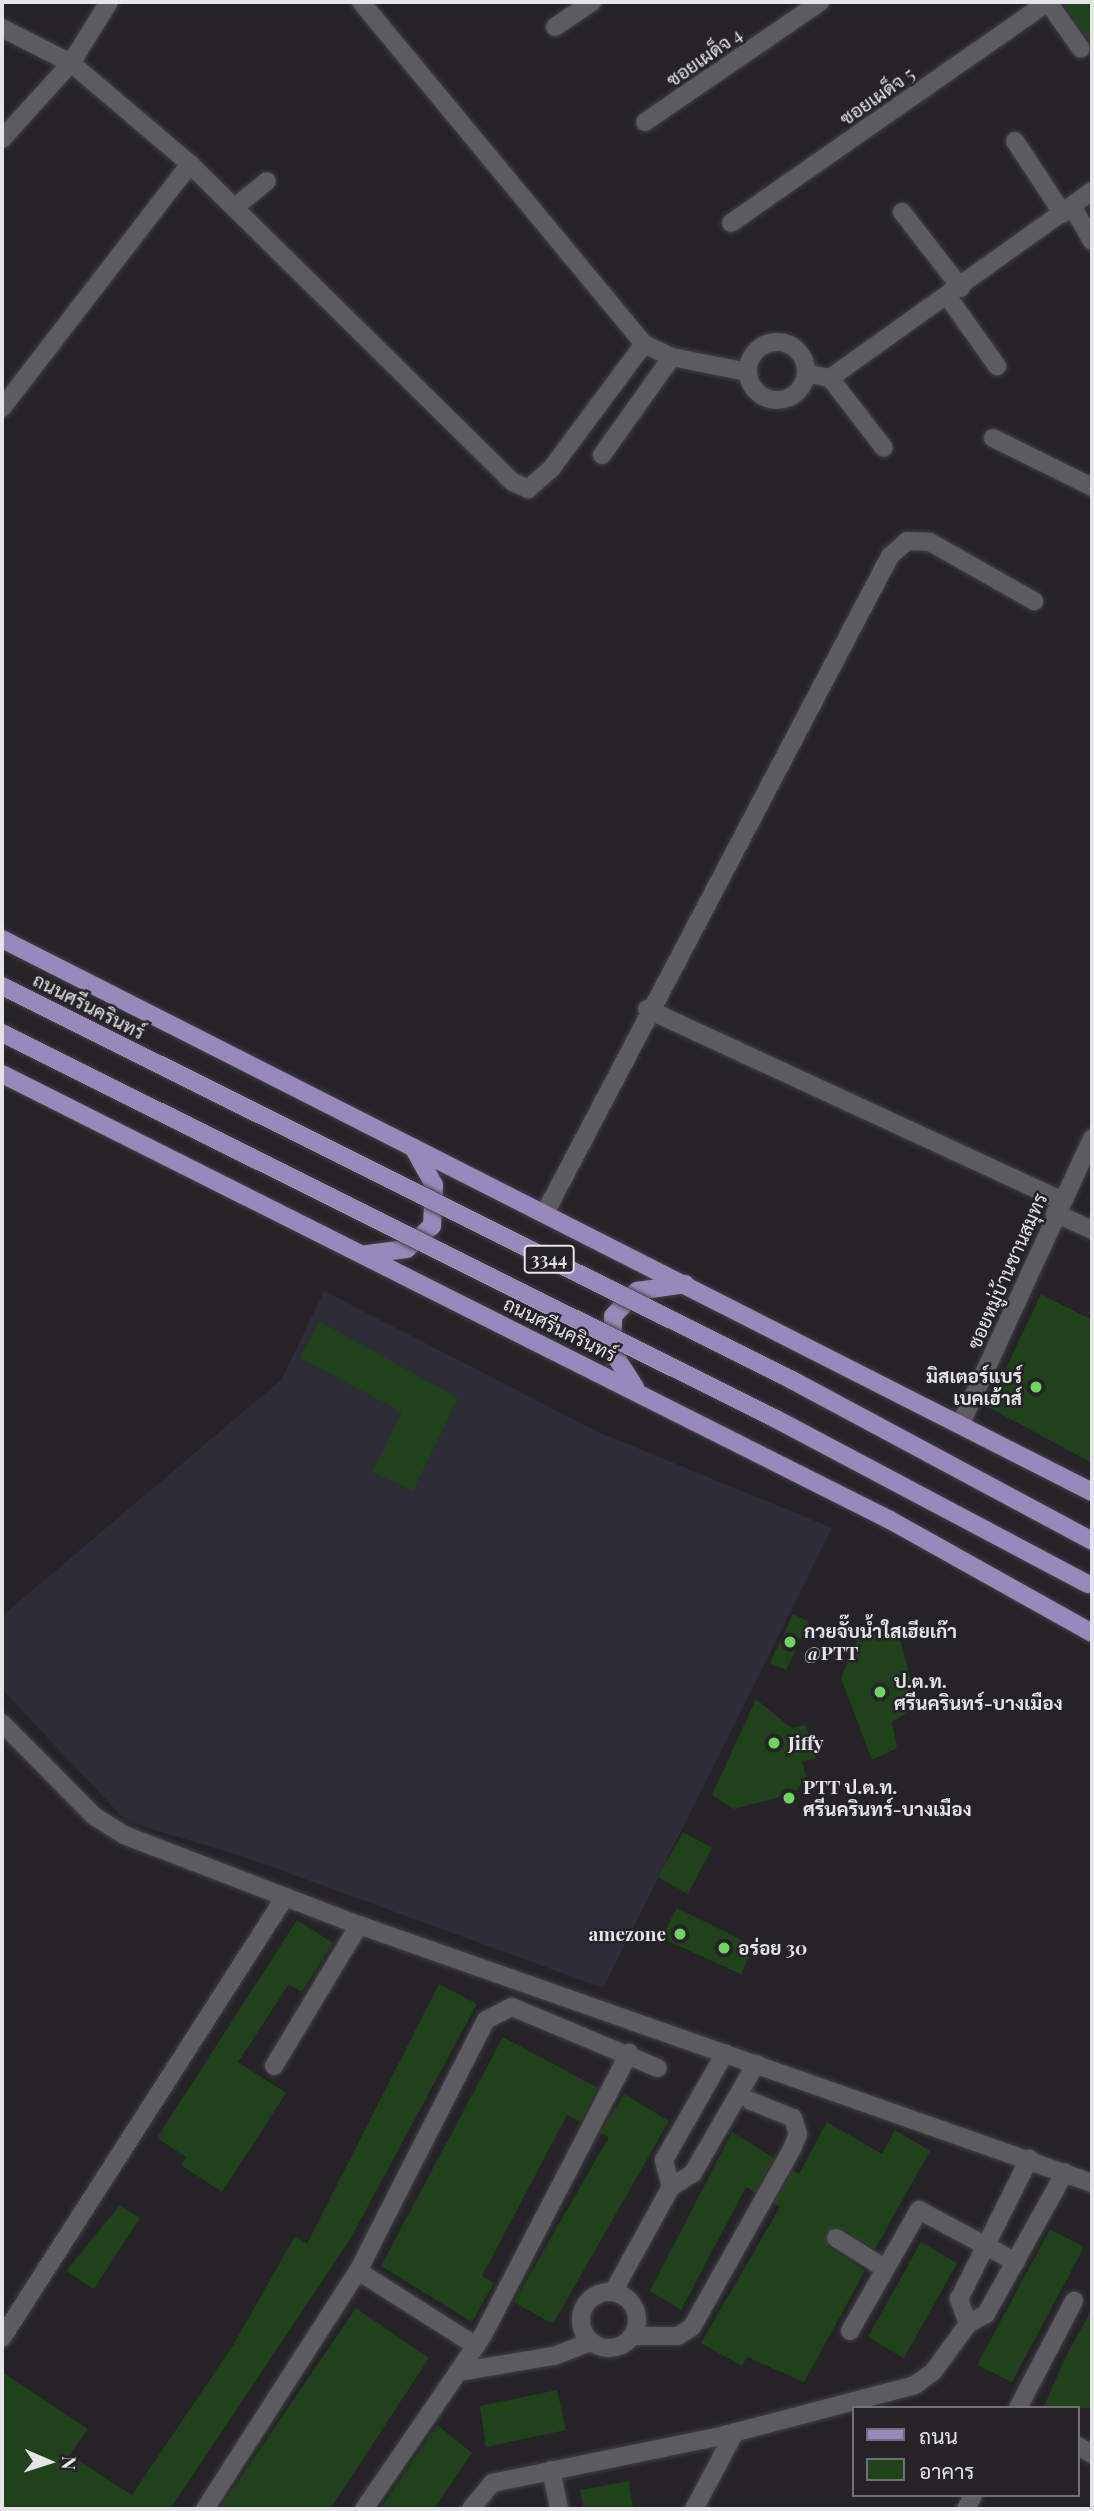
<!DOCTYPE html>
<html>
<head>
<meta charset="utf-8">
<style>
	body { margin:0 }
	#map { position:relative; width:1094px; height:2511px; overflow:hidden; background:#252328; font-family:"Playfair Display",Sarabun,serif }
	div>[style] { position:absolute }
	.built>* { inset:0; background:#2e2c36 }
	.building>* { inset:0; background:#1f421a }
	.roads { filter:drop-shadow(0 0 2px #424144) drop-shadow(0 0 2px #424144) }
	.minor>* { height:18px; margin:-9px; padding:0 9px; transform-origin:9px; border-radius:9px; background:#5c5b60 }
	.minor>.ring { margin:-9px; padding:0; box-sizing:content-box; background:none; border:18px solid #5c5b60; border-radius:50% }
	.major>* { height:18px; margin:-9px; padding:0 9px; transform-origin:9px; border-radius:9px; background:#978aba }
	.bridges { filter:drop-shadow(0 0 2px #424144) drop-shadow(0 0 2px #424144) }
	.major-bridge>* { height:18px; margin:-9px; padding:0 9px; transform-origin:9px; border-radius:9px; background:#978aba }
	.dots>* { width:19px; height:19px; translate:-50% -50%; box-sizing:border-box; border:4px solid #252328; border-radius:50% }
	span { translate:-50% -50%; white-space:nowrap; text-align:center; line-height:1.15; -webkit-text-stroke:5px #252328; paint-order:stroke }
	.shield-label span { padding:2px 5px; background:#252328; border:2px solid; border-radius:5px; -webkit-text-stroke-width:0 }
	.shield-label { font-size:18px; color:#e5e4e7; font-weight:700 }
	.street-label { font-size:19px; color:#e5e4e7 }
	.poi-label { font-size:19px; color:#e5e4e7; font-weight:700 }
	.right { translate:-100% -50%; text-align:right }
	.left { translate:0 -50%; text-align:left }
	.frame { position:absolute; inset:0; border:4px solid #e5e4e7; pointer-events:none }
	.legend { position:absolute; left:852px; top:2406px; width:228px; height:91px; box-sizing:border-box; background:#252328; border:2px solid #727074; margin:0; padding:9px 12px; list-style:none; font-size:21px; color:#e5e4e7 }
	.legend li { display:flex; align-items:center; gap:14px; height:35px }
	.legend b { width:35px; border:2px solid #727074 }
	.north { position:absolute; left:14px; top:2427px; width:70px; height:70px; -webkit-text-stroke:5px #252328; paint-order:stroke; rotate:93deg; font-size:19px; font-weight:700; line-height:28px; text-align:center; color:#e5e4e7 }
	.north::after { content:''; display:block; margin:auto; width:24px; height:32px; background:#e5e4e7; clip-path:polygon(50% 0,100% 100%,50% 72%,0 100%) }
</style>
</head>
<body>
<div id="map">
	<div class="built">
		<i style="clip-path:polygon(324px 1291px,598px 1432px,832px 1528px,603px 1988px,239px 1855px,127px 1822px,2px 1689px,2px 1616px,282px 1379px)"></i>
	</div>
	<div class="building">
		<i style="clip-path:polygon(1062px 2px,1092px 2px,1092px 46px,1090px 42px)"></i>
		<i style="clip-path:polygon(1041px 1294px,1092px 1320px,1092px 1463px,988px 1407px)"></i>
		<i style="clip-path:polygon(319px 1321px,458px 1398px,413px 1491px,373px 1472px,402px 1412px,300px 1358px)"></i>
		<i style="clip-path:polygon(793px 1614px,809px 1622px,786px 1670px,770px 1663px)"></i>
		<i style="clip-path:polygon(896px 1625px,918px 1706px,892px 1722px,897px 1748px,872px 1760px,841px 1678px,860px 1635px)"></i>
		<i style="clip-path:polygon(756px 1699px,791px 1728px,806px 1725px,816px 1759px,802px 1761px,806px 1776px,795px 1793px,734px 1809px,712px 1795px)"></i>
		<i style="clip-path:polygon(683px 1832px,712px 1848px,688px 1894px,658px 1877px)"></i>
		<i style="clip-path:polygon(677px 1908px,754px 1946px,741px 1974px,661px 1938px)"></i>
		<i style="clip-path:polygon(297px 1920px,333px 1943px,302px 1992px,289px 1984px,238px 2062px,286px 2093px,222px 2192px,181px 2165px,186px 2157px,157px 2138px)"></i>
		<i style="clip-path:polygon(439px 1984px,477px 2004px,349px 2241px,170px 2509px,2px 2509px,2px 2372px,88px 2429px,70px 2455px,132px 2495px,234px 2344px,295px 2236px,307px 2244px)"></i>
		<i style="clip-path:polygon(503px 2037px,598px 2088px,580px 2122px,567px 2115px,482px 2276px,494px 2283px,472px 2322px,381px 2266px)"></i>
		<i style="clip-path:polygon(624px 2094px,669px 2121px,553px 2324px,514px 2302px,609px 2137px,600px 2133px)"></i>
		<i style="clip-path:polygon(827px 2122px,882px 2154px,895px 2130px,930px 2151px,875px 2249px,841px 2228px,826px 2233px,829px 2247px,865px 2271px,804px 2382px,747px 2357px,742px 2366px,701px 2343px,780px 2207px,774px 2203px,793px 2170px,799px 2174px)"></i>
		<i style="clip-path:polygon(732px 2132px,774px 2158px,755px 2192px,746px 2187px,681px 2310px,650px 2291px)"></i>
		<i style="clip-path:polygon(120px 2205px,140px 2218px,94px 2289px,66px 2271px)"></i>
		<i style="clip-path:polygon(1050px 2229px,1084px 2247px,1012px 2382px,977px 2365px)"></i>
		<i style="clip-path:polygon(921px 2242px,957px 2263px,904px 2358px,868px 2337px)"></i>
		<i style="clip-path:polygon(356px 2308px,429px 2358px,330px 2509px,219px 2509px)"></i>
		<i style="clip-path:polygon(1092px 2309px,1092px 2408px,1043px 2408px,1066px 2356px)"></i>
		<i style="clip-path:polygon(557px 2390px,566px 2430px,486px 2447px,480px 2406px)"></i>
		<i style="clip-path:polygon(437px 2425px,472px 2453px,434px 2509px,380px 2509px)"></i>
		<i style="clip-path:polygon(629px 2481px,633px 2509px,584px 2509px,580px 2490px)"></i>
	</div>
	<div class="roads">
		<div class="minor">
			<i style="left:1048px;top:2px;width:57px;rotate:54.9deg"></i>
			<i style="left:555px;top:27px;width:45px;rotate:-34deg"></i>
			<i style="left:2px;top:28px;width:77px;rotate:26.9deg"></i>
			<i style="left:71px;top:63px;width:156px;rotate:40.3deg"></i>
			<i style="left:190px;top:164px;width:453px;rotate:44.6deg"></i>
			<i style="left:513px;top:482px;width:17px;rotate:25deg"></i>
			<i style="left:528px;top:489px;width:30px;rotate:-41deg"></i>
			<i style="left:551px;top:469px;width:156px;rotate:-53.4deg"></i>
			<i style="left:644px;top:344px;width:444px;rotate:-129.6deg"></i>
			<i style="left:645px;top:122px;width:212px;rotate:-34.4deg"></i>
			<i style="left:2px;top:139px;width:103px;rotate:-47.8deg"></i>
			<i style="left:71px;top:63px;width:72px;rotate:-58.1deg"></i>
			<i style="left:1015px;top:141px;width:87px;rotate:56.7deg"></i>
			<i style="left:1072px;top:206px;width:40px;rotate:60.3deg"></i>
			<i style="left:235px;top:207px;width:41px;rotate:-39.1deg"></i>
			<i style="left:902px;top:212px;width:96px;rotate:52.2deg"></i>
			<i style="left:731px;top:223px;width:386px;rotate:-34.9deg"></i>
			<i style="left:948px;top:297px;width:85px;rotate:54.6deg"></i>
			<i class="ring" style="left:748px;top:342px;width:40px;height:40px"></i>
			<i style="left:644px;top:344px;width:31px;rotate:25deg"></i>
			<i style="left:672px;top:357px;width:76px;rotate:11.3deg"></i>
			<i style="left:806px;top:373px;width:25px;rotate:12deg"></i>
			<i style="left:830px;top:378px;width:322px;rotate:-35.5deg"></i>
			<i style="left:830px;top:378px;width:88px;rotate:52.4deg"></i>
			<i style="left:2px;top:408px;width:308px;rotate:-52.4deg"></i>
			<i style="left:993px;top:438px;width:110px;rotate:26.3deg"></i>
			<i style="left:602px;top:455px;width:120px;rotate:-54.5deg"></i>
			<i style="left:647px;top:1009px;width:457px;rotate:24.8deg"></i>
			<i style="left:546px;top:1211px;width:740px;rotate:-62.29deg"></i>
			<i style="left:890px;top:556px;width:23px;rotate:-41deg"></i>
			<i style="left:907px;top:541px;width:23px;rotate:2deg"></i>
			<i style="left:930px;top:542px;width:120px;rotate:29.6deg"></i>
			<i style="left:1055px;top:1213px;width:41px;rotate:24.7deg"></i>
			<i style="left:962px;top:1421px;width:311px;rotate:-65.3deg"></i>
			<i style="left:2px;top:1723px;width:131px;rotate:45.3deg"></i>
			<i style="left:94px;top:1816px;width:36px;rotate:32deg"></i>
			<i style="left:124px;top:1835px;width:252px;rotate:21deg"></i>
			<i style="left:359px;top:1925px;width:777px;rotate:19.39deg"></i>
			<i style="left:274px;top:2066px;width:165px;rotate:-58.9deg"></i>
			<i style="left:671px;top:2187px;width:28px;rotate:-105deg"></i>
			<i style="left:664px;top:2160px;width:123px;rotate:-60.3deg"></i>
			<i style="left:836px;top:2238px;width:57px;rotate:32deg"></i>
			<i style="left:358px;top:2271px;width:140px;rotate:32.4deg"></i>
			<i style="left:613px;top:2292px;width:120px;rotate:-61.1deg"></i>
			<i style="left:671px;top:2187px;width:26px;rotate:-32deg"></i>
			<i style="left:693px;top:2173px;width:126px;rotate:-60deg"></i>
			<i class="ring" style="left:581px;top:2292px;width:38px;height:38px"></i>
			<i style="left:968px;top:2324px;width:27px;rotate:-110deg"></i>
			<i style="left:959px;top:2299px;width:157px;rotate:-63.4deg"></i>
			<i style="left:850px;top:2331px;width:139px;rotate:-60.3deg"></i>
			<i style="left:919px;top:2210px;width:110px;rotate:28.2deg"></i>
			<i style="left:632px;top:2336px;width:46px"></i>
			<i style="left:678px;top:2336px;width:17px;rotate:-33deg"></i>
			<i style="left:692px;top:2327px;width:204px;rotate:-60.7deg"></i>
			<i style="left:792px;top:2149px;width:16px;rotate:-68deg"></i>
			<i style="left:798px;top:2134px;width:17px;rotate:-107deg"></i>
			<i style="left:793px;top:2118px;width:45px;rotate:-158deg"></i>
			<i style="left:2px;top:2338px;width:524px;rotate:-57.31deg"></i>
			<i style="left:458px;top:2372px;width:45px;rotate:-56deg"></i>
			<i style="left:483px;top:2335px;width:318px;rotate:-62.6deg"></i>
			<i style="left:1018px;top:2408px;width:121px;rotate:-62.4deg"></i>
			<i style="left:1078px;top:2446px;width:16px;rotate:30deg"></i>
			<i style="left:551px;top:2470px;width:40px;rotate:78deg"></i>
			<i style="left:205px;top:2509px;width:283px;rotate:-57.3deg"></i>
			<i style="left:358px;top:2271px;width:282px;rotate:-63deg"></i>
			<i style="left:486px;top:2020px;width:29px;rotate:-27deg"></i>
			<i style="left:512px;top:2007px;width:158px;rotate:22.7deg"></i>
			<i style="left:364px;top:2509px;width:166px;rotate:-55.5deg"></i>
			<i style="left:458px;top:2372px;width:97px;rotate:-9.5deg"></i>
			<i style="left:554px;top:2356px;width:40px;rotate:-21deg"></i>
			<i style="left:471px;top:2509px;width:33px;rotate:-51deg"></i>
			<i style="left:492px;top:2483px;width:238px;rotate:-11.6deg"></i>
			<i style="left:725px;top:2435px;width:196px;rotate:-14.7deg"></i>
			<i style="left:915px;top:2385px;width:22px;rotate:-36deg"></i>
			<i style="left:933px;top:2372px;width:59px;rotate:-53.9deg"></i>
			<i style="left:968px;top:2324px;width:21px;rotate:-29deg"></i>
			<i style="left:986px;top:2314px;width:162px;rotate:-60.9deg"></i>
			<i style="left:694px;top:2509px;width:87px;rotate:-62deg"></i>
			<i style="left:966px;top:2509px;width:16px;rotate:-63deg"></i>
		</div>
		<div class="major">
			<i style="left:2px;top:939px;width:1222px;rotate:26.9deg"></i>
			<i style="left:2px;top:1074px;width:994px;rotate:26.67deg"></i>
			<i style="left:890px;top:1520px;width:231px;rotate:29.2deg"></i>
			<i style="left:367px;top:1254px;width:40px;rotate:-7.1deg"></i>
			<i style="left:407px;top:1249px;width:34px;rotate:-43deg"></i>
			<i style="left:432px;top:1226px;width:41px;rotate:-87.2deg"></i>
			<i style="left:434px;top:1185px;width:43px;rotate:-118.9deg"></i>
			<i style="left:635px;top:1387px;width:43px;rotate:-122.6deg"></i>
			<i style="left:612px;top:1351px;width:35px;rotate:-88deg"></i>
			<i style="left:613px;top:1316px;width:35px;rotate:-46deg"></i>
			<i style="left:637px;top:1291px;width:49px;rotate:-8.1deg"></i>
		</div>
	</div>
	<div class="bridges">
		<div class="major-bridge">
			<i style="left:2px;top:986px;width:883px;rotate:26.51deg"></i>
			<i style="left:792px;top:1380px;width:340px;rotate:28.2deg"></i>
			<i style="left:2px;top:1033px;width:865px;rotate:26.51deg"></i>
			<i style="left:776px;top:1419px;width:353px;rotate:27.9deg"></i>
		</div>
	</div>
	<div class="dots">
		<i style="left:1036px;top:1387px;background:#6ed360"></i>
		<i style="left:790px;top:1642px;background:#6ed360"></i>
		<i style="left:880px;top:1692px;background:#6ed360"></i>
		<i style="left:774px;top:1743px;background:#6ed360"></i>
		<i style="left:789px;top:1798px;background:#6ed360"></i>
		<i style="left:680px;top:1934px;background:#6ed360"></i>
		<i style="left:724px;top:1948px;background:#6ed360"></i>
	</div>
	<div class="shield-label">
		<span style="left:549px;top:1259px">3344</span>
	</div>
	<div class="street-label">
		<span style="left:704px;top:57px;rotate:-35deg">ซอยเผด็จ 4</span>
		<span style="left:877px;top:96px;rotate:-35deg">ซอยเผด็จ 5</span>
		<span style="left:89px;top:1006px;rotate:27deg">ถนนศรีนครินทร์</span>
		<span style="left:1007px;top:1271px;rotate:-66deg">ซอยหมู่บ้านชานสมุทร</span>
		<span style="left:560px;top:1329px;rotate:26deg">ถนนศรีนครินทร์</span>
	</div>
	<div class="poi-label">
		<span class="right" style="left:1022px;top:1387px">มิสเตอร์แบร์<br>เบคเฮ้าส์</span>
		<span class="left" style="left:804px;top:1642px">กวยจั๊บน้ำใสเฮียเก๊า<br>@PTT</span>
		<span class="left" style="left:894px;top:1692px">ป.ต.ท.<br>ศรีนครินทร์-บางเมือง</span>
		<span class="left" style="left:788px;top:1743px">Jiffy</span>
		<span class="left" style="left:803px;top:1798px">PTT ป.ต.ท.<br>ศรีนครินทร์-บางเมือง</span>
		<span class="right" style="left:666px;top:1934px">amezone</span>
		<span class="left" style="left:738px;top:1948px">อร่อย 30</span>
	</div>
	<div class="frame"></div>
	<ul class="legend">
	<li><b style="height:9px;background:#978aba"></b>ถนน</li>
	<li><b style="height:19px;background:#1f421a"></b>อาคาร</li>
	</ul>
	<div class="north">N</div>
</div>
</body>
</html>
